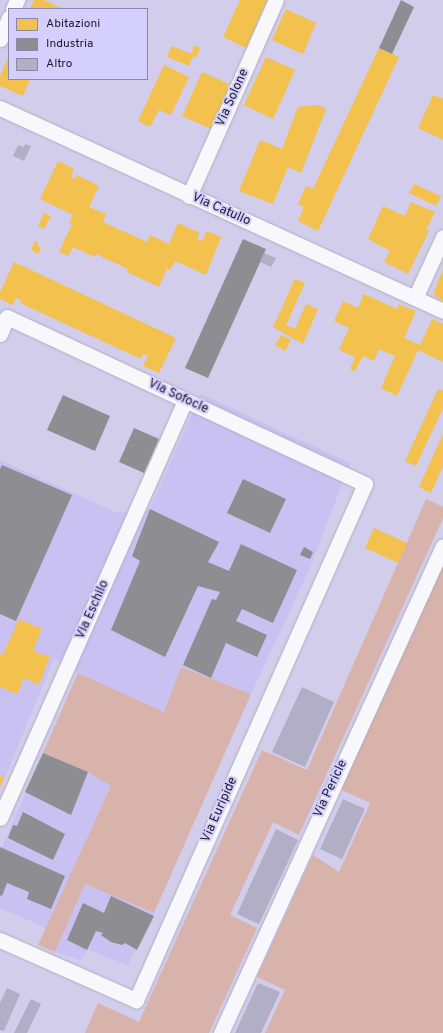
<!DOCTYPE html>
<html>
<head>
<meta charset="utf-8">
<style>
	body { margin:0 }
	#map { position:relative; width:443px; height:1033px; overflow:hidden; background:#d1cdeb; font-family:Overpass,sans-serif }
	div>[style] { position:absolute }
	.built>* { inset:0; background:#c8c1f1 }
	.green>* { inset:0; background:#d7b3ac }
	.homes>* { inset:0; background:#f2c14e }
	.industry>* { inset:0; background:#8d8d92 }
	.building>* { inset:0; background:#b2aec6 }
	.roads { filter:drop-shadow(0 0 1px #b0adc4) drop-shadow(0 0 1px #b0adc4) }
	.minor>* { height:15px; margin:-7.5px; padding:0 7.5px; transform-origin:7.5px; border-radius:7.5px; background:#f8f8fc }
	span { translate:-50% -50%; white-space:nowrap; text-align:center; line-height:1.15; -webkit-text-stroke:4px #d4cffc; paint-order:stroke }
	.street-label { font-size:13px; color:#1e1a2f }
	.legend { position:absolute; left:8px; top:8px; width:140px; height:72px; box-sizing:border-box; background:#d4cffc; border:1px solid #8b87aa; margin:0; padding:5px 7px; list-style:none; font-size:12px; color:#1e1a2f }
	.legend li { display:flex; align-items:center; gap:8px; height:20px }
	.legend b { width:20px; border:1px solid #8b87aa }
</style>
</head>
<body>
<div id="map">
	<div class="built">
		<i style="clip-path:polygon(201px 394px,350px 463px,309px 570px,251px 694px,181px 667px,164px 712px,78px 673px,54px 659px,0 789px,0 460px,117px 513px,150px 509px)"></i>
		<i style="clip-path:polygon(43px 753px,88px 772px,111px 786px,46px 928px,0 908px,0 852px)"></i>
		<i style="clip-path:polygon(85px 884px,154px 913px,128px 965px,88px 950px,80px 960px,55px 952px)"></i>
	</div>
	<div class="green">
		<i style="clip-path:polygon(426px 499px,443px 507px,443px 518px,299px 835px,273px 822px,230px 915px,257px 928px,209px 1033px,85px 1033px,98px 1003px,139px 1022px,262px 750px,307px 770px)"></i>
		<i style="clip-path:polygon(443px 565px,443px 1033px,265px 1033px,285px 990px,257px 977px,313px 855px,339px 872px,370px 803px,340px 789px,412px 627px)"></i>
		<i style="clip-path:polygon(181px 667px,251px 694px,154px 913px,85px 884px,55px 952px,38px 945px,111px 786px,88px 772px,43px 753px,78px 673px,164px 712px)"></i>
	</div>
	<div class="homes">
		<i style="clip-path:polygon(34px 0,44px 0,64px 9px,30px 9px)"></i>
		<i style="clip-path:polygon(240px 0,267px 0,246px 48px,223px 37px)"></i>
		<i style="clip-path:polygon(286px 9px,316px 23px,303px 54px,272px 40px)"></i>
		<i style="clip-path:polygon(194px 45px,200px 48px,196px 58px,193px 56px,189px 66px,167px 57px,172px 46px,191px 54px)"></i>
		<i style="clip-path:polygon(379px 48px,399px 57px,318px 231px,298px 221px,304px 207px,298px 204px,306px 186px,313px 189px)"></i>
		<i style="clip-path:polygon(9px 55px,9px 79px,30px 79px,23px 96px,0 86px,0 76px)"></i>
		<i style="clip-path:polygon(266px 57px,295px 70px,273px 119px,244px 105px)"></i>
		<i style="clip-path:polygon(164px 65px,189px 77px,171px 115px,159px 110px,150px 127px,138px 121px)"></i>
		<i style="clip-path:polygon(202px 72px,231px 85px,211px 129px,182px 116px)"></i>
		<i style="clip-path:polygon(433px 95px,443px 99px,443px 140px,418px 128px)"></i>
		<i style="clip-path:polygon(318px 105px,326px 109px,301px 173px,288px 167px,273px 204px,239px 191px,260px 140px,282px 149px,298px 107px)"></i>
		<i style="clip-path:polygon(58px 161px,74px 169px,71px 177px,75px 179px,77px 175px,99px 186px,89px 207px,106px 214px,103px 222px,147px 242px,150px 235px,169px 244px,178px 223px,200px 233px,197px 239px,202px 241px,207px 231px,221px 237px,206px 275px,175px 261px,170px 270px,167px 268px,159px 287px,127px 272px,128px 269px,96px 254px,95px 257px,73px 247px,68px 256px,59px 252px,72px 224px,69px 223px,73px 215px,40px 199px)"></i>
		<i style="clip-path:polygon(414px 184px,441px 196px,436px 206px,409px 193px)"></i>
		<i style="clip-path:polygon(411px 202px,435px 212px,426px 230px,429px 231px,408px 274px,384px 262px,390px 251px,368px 239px,383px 206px,405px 216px)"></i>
		<i style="clip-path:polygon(44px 213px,51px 216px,44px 229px,38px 226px)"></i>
		<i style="clip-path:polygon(35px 241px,39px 243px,37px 246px,41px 248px,38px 254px,31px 250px)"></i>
		<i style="clip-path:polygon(14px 262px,176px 338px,159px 373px,143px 366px,148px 356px,143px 354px,141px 359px,20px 303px,22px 301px,16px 298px,13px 305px,0 299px,0 292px)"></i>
		<i style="clip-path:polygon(443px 269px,443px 301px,435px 296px,434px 292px)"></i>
		<i style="clip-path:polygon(295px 279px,305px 283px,286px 325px,295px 329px,306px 304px,318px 309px,303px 344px,273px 327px)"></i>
		<i style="clip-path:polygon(364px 294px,397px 309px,399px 304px,416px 311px,404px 338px,420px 345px,432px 319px,443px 324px,443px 362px,418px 350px,397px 396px,381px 388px,395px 356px,379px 349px,374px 361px,363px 356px,355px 371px,350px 369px,355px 357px,339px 350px,349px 328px,334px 321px,343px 301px,358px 308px)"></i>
		<i style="clip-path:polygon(281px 335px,291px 340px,285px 351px,275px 345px)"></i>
		<i style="clip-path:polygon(438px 389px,443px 391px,443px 408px,416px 466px,405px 461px)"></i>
		<i style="clip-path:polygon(443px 434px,443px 466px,431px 493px,419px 487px)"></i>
		<i style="clip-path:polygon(374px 528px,407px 543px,398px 563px,365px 548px)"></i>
		<i style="clip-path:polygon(19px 619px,42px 629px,33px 651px,50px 657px,39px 685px,24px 678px,17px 694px,0 687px,0 654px,3px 655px)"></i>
		<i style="clip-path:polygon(0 776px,4px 778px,0 787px)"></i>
	</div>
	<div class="industry">
		<i style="clip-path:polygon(401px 0,414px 7px,392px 54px,379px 48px)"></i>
		<i style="clip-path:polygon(243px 239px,266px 249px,208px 378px,185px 368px)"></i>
		<i style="clip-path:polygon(63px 395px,110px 416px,95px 451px,47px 430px)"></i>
		<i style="clip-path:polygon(134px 428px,159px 439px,144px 473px,119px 462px)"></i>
		<i style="clip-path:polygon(2px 465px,72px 495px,16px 621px,0 614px,0 469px)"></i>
		<i style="clip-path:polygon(243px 479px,286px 499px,270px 533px,227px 513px)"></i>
		<i style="clip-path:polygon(150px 509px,219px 542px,208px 562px,229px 571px,241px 544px,297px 570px,273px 623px,242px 609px,236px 621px,267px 635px,257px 657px,226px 643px,211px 678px,183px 665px,212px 599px,216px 600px,220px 592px,198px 586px,165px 657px,111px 630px,140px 561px,132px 556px)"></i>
		<i style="clip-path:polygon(304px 547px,313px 552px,310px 559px,300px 555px)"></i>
		<i style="clip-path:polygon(43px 753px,88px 772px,71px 815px,25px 792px)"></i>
		<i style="clip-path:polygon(23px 812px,65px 834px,53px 860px,8px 838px,13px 825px,17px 826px)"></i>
		<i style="clip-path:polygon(0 847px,65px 876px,51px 909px,27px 899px,29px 892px,7px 883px,2px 896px,0 895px)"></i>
		<i style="clip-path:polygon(111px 896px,154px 916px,137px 950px,125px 943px,122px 945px,111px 942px,101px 935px,103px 933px,96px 931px,87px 950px,67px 940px,83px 903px,104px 913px)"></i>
	</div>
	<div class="building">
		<i style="clip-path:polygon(25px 144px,31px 146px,24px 161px,13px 156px,18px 145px,24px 147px)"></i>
		<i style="clip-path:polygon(264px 253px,276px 258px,271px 267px,260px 262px)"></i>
		<i style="clip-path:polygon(302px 687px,334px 702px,305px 767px,272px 752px)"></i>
		<i style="clip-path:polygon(343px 799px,365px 809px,342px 859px,320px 849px)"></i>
		<i style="clip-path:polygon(276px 829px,298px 840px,259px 924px,237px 914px)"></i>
		<i style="clip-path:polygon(258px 983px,280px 992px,261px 1033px,235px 1033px)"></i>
		<i style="clip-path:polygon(7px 988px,20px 994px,4px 1031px,0 1030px,0 1003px)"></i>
		<i style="clip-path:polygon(31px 999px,41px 1004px,27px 1033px,14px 1033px)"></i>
	</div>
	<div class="roads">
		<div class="minor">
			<i style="left:13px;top:9px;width:10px;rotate:-66deg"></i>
			<i style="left:0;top:39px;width:23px;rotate:-67deg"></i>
			<i style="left:0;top:108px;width:487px;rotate:24.6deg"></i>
			<i style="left:189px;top:196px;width:214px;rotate:-66.1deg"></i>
			<i style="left:415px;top:298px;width:67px;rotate:-65.3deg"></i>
			<i style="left:0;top:334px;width:18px;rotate:-68deg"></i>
			<i style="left:7px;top:317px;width:395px;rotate:25deg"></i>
			<i style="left:365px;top:484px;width:565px;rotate:113.93deg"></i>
			<i style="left:136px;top:1000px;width:149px;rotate:-156.2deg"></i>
			<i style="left:0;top:818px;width:456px;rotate:-66.1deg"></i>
			<i style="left:221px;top:1033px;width:535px;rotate:-65.49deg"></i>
		</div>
	</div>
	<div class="street-label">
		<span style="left:233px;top:98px;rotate:-66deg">Via Solone</span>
		<span style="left:221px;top:210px;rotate:24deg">Via Catullo</span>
		<span style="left:178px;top:397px;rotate:25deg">Via Sofocle</span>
		<span style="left:93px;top:610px;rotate:-66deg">Via Eschilo</span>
		<span style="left:331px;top:789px;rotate:-65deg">Via Pericle</span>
		<span style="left:220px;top:810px;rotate:-66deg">Via Euripide</span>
	</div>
	<ul class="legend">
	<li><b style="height:11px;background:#f2c14e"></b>Abitazioni</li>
	<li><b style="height:11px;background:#8d8d92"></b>Industria</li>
	<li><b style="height:11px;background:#b2aec6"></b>Altro</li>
	</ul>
</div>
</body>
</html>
